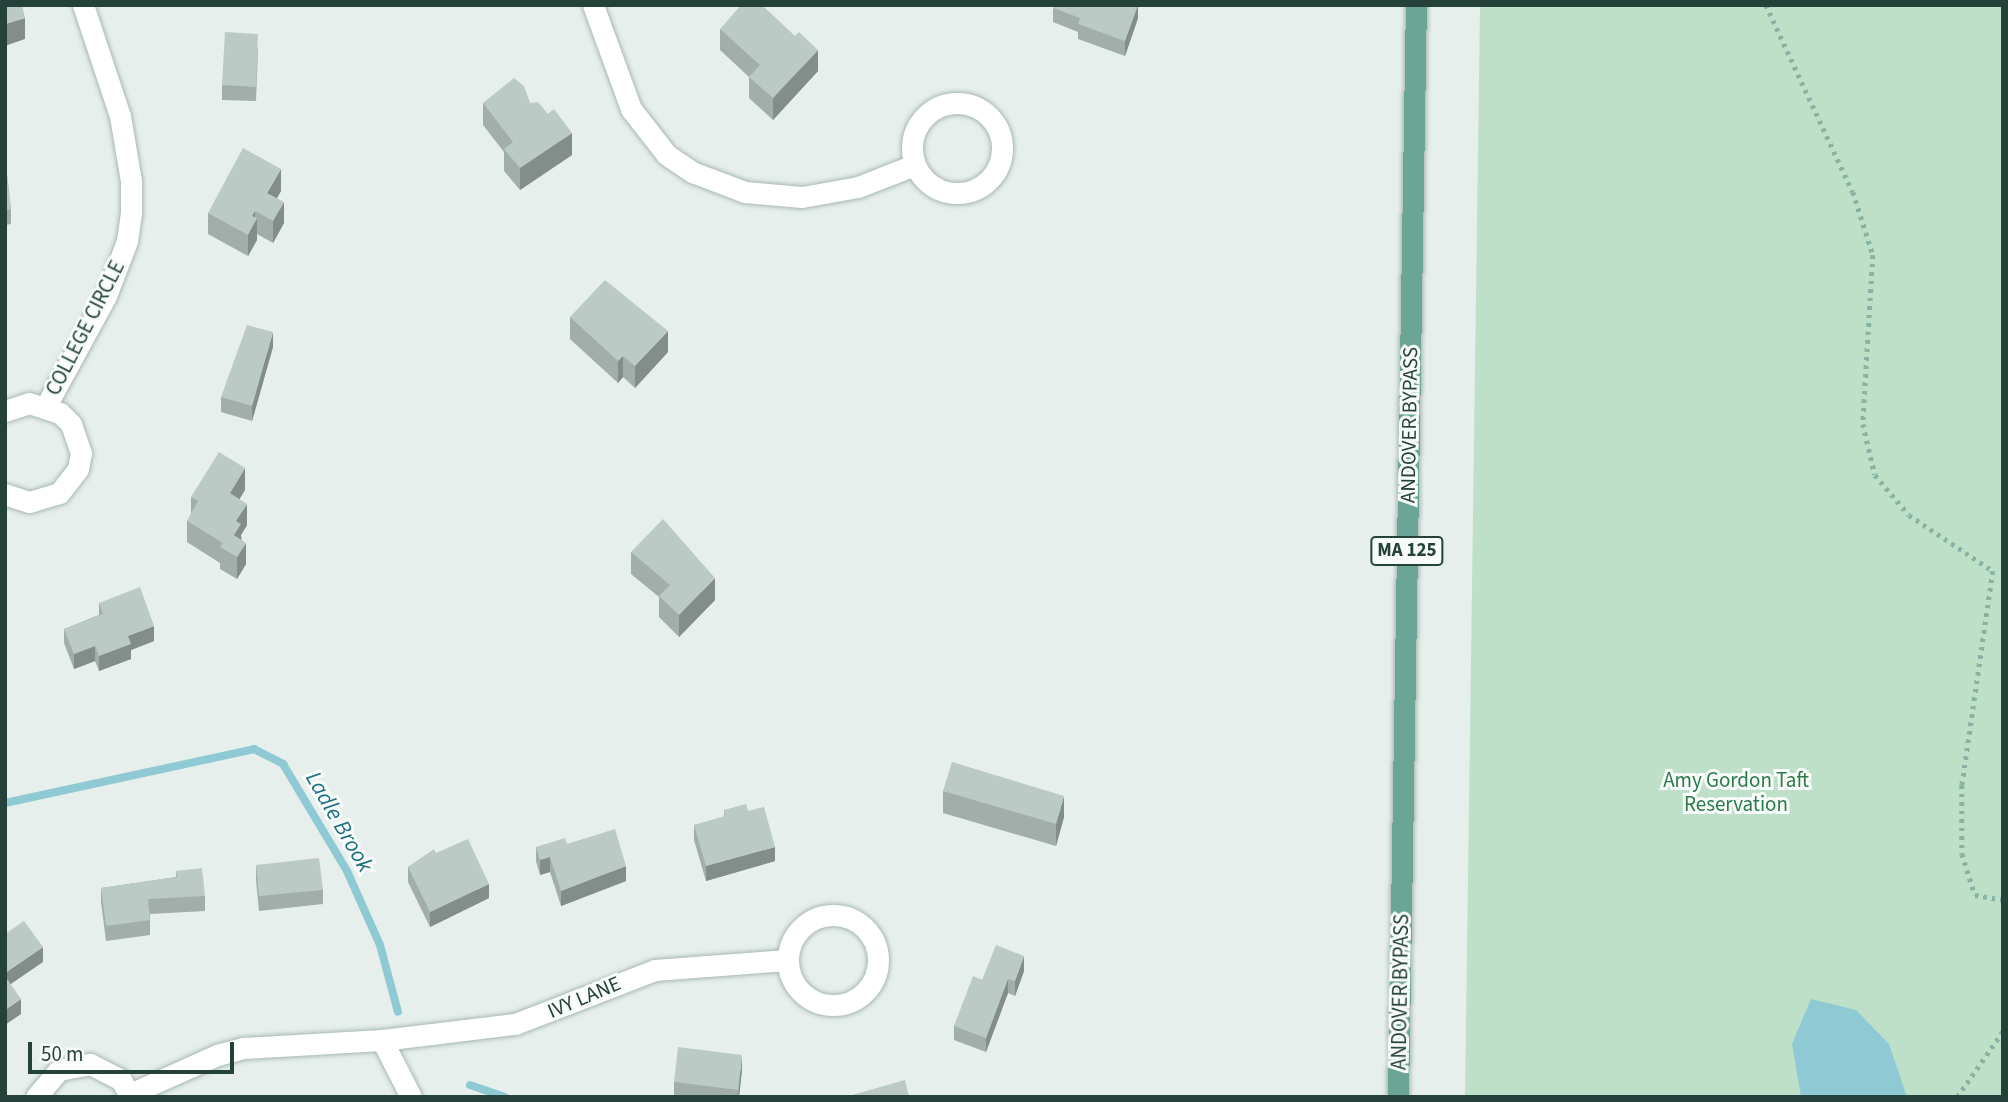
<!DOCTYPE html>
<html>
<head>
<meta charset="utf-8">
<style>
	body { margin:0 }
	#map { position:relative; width:2008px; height:1102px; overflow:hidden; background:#e6efeb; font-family:"Source Sans 3",sans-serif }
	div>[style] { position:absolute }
	.green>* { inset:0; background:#bfe0c8 }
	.water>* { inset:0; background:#8ec9d4 }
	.stream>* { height:8px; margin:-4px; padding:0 4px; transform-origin:4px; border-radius:4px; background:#8ec9d4 }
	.path>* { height:4.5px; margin-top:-2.25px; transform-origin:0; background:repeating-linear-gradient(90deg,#86b3a5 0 3.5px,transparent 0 8.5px) }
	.roads { filter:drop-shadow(0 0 2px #a8b8b2) drop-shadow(0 0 2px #a8b8b2) }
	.minor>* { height:21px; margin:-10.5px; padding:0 10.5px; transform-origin:10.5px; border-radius:10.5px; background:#fff }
	.minor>.ring { margin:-10.5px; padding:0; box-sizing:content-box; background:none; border:21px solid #fff; border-radius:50% }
	.primary>* { height:21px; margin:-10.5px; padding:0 10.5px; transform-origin:10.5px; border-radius:10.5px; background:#6aa596 }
	.wall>* { inset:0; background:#a1aea9 }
	.shaded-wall>* { inset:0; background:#838d89 }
	.building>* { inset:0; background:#bbcac4 }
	span { translate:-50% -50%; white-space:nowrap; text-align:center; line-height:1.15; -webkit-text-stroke:6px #f7fbf9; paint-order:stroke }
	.shield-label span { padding:2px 5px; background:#f7fbf9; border:2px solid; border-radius:5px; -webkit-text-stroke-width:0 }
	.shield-label { font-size:19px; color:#24423a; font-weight:700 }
	.street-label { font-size:21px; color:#24423a }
	.park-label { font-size:21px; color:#2d7a4b }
	.water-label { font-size:23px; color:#1c6f80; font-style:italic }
	.frame { position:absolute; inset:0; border:7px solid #24423a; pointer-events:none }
	.scale { position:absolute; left:28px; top:1042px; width:206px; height:32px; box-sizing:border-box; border:4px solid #24423a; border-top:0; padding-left:9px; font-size:21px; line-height:24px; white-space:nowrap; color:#24423a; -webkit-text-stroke:5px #f7fbf9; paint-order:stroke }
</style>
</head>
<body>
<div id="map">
	<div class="green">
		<i style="clip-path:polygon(1480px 5px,2003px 5px,2003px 1097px,1465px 1097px)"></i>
	</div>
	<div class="water">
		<i style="clip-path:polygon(1811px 999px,1856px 1010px,1889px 1044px,1907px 1097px,1801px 1097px,1792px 1044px)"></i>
	</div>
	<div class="stream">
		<i style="left:5px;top:803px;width:255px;rotate:-12.2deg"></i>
		<i style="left:254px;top:749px;width:33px;rotate:27deg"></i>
		<i style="left:283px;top:764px;width:125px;rotate:59.1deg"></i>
		<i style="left:347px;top:871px;width:81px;rotate:66deg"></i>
		<i style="left:380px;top:945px;width:69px;rotate:75deg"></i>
		<i style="left:470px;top:1085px;width:37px;rotate:19deg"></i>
	</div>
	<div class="path">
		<i style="left:1766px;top:5px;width:206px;rotate:65.1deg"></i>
		<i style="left:1853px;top:192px;width:66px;rotate:72.4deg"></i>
		<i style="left:1873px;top:255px;width:169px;rotate:93.4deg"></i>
		<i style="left:1863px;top:424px;width:52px;rotate:76.8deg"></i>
		<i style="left:1875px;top:475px;width:52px;rotate:49.6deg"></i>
		<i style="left:1909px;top:515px;width:101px;rotate:33.7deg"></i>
		<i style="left:1993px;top:571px;width:216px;rotate:98.2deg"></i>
		<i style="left:1962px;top:785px;width:69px;rotate:90deg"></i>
		<i style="left:1962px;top:854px;width:43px;rotate:72.4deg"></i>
		<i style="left:1975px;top:895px;width:28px;rotate:10deg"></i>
		<i style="left:1957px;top:1097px;width:80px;rotate:-55.1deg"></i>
	</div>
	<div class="roads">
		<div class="minor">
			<i style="left:593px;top:5px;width:111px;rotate:69.9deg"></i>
			<i style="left:631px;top:109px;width:58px;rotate:52deg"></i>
			<i style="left:667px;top:155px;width:30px;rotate:34deg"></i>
			<i style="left:692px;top:172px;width:57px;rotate:20.7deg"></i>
			<i style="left:745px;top:192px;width:57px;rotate:5deg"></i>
			<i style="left:802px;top:197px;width:57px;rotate:-10.1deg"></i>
			<i style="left:858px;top:187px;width:60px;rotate:-21.4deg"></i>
			<i class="ring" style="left:912px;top:103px;width:69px;height:69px"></i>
			<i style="left:46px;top:406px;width:125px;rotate:-61.4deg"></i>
			<i style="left:106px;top:296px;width:59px;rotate:-69.1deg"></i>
			<i style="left:127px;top:241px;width:28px;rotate:-82deg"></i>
			<i style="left:131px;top:213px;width:32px;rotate:-90deg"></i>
			<i style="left:131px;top:181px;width:66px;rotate:-99.6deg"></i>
			<i style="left:120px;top:116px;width:117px;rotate:-108.4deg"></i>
			<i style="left:5px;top:411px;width:25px;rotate:-18deg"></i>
			<i style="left:29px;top:403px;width:33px;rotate:18deg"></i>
			<i style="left:60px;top:413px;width:16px;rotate:45deg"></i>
			<i style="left:71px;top:424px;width:31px;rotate:71deg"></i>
			<i style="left:81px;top:453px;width:16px;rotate:101deg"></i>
			<i style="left:78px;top:469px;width:31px;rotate:128deg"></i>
			<i style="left:59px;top:493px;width:31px;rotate:163deg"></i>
			<i style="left:29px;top:502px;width:25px;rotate:-162deg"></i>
			<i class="ring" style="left:788px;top:915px;width:69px;height:69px"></i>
			<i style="left:382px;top:1040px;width:64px;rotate:63deg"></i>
			<i style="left:130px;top:1094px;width:95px;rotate:-24.1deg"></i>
			<i style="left:217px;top:1055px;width:28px;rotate:-15deg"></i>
			<i style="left:244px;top:1048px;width:138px;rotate:-3.3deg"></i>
			<i style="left:382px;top:1040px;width:134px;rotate:-6.9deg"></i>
			<i style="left:515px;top:1024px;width:150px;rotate:-21.1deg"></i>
			<i style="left:655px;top:970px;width:132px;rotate:-4.3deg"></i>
			<i style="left:36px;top:1097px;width:35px;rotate:-50deg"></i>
			<i style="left:59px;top:1070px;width:32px;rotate:-11deg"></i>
			<i style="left:90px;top:1064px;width:35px;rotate:27deg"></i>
			<i style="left:121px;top:1080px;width:20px;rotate:60deg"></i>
		</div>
		<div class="primary">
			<i style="left:1398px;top:1097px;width:1092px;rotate:-89.06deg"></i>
		</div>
	</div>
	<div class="wall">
		<i style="clip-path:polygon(1138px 5px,1138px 18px,1125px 56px,1078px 39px,1078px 32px,1053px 22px,1053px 8px)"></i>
		<i style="clip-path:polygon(720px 29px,818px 71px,773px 120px,749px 98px,749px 77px,720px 50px)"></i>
		<i style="clip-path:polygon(258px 48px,256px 101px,222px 100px,222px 85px)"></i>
		<i style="clip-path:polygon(483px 103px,530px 103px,572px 155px,520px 190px,504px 171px,504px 152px,483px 125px)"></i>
		<i style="clip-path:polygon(5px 158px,11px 209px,11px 224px,5px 225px)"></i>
		<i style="clip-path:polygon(281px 191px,277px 198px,284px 223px,273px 243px,257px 234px,257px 240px,248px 256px,208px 234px,208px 213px)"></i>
		<i style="clip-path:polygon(570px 317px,668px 352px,635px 388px,623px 377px,618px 383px,570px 339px)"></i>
		<i style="clip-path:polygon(273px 347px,252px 421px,221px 412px,221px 397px)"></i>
		<i style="clip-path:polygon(245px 490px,239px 499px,247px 525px,241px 535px,246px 564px,237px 579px,220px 569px,220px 563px,187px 542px,187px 521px,191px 514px,191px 497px)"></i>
		<i style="clip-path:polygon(631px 552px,715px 600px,679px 637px,659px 617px,659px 597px,631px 574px)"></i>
		<i style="clip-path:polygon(99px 603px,154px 641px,131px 650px,131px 659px,99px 671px,95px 661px,74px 669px,64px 643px,64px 629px,99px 615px)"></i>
		<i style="clip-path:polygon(943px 791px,1064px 817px,1056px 846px,943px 813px)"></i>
		<i style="clip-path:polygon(724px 810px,775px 861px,706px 881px,694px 840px,694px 825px,724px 817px)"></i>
		<i style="clip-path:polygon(567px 844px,626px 881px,561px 906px,550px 872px,540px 875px,536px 861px,536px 847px)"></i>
		<i style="clip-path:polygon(436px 853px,489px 898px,430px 927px,408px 882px,408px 867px)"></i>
		<i style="clip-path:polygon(256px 865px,323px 890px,323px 904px,259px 911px,256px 880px)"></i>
		<i style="clip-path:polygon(176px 871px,205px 896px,205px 911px,150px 914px,150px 935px,106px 941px,101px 902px,101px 888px,176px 877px)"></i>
		<i style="clip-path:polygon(1024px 971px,1015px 996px,1008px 993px,986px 1052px,954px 1040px,954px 1026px,982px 980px)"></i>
		<i style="clip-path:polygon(742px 1070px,739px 1097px,674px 1097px,674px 1082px)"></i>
	</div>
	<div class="shaded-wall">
		<i style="clip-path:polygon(1138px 5px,1138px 18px,1125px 56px,1125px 41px)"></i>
		<i style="clip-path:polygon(25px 18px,25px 39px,5px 46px,5px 24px)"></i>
		<i style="clip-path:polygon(818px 50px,818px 71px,773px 120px,773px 98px)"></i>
		<i style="clip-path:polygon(572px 133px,572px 155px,520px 190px,520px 168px)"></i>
		<i style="clip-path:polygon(281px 169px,281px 191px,267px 215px,267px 193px)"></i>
		<i style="clip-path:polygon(284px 202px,284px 223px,273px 243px,273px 221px)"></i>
		<i style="clip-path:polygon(255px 211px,255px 222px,257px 218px,257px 240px,248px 256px,248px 235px,252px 216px)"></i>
		<i style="clip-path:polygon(668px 331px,668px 352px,635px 388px,635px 366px)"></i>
		<i style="clip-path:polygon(273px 332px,273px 347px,252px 421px,252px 406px)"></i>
		<i style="clip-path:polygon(623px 356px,623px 377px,618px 383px,618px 361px)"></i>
		<i style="clip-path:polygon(245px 468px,245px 490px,230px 515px,230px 493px)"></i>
		<i style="clip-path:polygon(247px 504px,247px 525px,241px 535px,241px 546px,234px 557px,234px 535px,236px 521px)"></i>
		<i style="clip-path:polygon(246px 543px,246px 564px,237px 579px,237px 557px)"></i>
		<i style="clip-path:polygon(715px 578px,715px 600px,679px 637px,679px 615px)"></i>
		<i style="clip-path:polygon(154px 626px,154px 641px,131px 650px,131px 659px,99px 671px,99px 656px,128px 636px)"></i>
		<i style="clip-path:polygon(95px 646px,95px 661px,74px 669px,74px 654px)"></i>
		<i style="clip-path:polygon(1064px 796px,1064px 817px,1056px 846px,1056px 824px)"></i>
		<i style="clip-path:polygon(775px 847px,775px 861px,706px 881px,706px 866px)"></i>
		<i style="clip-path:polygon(550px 857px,550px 872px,540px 875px,540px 860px)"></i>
		<i style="clip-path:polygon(626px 866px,626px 881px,561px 906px,561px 891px)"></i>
		<i style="clip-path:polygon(489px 884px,489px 898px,430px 927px,430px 912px)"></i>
		<i style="clip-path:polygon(43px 947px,43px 962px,5px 988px,5px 973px)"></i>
		<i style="clip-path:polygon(1024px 956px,1024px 971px,1015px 996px,1015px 981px)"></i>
		<i style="clip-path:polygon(1008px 979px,1008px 993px,986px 1052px,986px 1038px)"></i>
		<i style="clip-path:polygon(21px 999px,21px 1014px,5px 1025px,5px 1010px)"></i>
		<i style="clip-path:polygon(742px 1055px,742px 1070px,739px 1097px,738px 1097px)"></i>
	</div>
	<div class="building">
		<i style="clip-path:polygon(5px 5px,22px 5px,25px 18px,5px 24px)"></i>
		<i style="clip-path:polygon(741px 5px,762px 5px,795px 36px,799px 32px,818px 50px,773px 98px,749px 77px,760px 65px,720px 29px)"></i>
		<i style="clip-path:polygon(1054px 5px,1138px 5px,1125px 41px,1078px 24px,1080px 18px,1053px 8px)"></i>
		<i style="clip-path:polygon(225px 32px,258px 34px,256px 87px,222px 85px)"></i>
		<i style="clip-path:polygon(514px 78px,524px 86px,530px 103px,538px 102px,548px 114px,554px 109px,572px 133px,520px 168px,504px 149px,513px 142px,483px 103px)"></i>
		<i style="clip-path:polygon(243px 148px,281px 169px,267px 193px,284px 202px,273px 221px,255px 211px,252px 216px,257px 218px,248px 235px,208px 213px)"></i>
		<i style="clip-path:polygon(5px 158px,11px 209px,5px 210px)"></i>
		<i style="clip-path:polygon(605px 280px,668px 331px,635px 366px,623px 356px,618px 361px,570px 317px)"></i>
		<i style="clip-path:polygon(247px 325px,273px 332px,252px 406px,221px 397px)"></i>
		<i style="clip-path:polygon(219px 452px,245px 468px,230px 493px,247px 504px,236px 521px,241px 524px,234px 535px,246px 543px,237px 557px,220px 547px,223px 543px,187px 521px,198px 501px,191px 497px)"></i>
		<i style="clip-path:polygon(663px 519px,715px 578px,679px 615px,659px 596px,670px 585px,631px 552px)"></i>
		<i style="clip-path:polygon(140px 587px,154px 626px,128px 636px,131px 644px,99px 656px,95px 646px,74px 654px,64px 629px,103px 614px,99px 603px)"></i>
		<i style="clip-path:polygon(952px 762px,1064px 796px,1056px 824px,943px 791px)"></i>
		<i style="clip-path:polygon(746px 804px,748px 811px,764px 807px,775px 847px,706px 866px,694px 825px,725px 816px,724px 810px)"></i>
		<i style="clip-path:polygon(615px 829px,626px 866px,561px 891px,550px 857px,540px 860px,536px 847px,565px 838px,567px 844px)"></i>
		<i style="clip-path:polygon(468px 839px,489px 884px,430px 912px,408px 867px,434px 849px,436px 853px)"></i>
		<i style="clip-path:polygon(319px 858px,323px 890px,259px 896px,256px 865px)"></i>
		<i style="clip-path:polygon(202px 868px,205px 896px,148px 899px,150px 920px,106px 926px,101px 888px,177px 877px,176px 871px)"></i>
		<i style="clip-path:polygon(24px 921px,43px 947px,5px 973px,5px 934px)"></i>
		<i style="clip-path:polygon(996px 945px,1024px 956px,1015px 981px,1008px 979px,986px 1038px,954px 1026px,973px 976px,982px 980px)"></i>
		<i style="clip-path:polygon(5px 976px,21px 999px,5px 1010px)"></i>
		<i style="clip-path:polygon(678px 1047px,742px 1055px,738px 1090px,674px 1082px)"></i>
		<i style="clip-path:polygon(905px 1080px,909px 1097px,845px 1097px)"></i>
	</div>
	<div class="shield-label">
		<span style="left:1407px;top:551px">MA 125</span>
	</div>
	<div class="street-label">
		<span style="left:85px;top:328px;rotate:-63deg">COLLEGE CIRCLE</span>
		<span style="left:1409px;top:425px;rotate:-89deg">ANDOVER BYPASS</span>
		<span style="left:1400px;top:992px;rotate:-89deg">ANDOVER BYPASS</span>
		<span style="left:584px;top:997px;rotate:-23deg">IVY LANE</span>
	</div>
	<div class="park-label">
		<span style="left:1736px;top:792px">Amy Gordon Taft<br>Reservation</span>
	</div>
	<div class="water-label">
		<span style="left:339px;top:822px;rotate:60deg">Ladle Brook</span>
	</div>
	<div class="frame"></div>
	<div class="scale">50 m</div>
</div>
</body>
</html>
